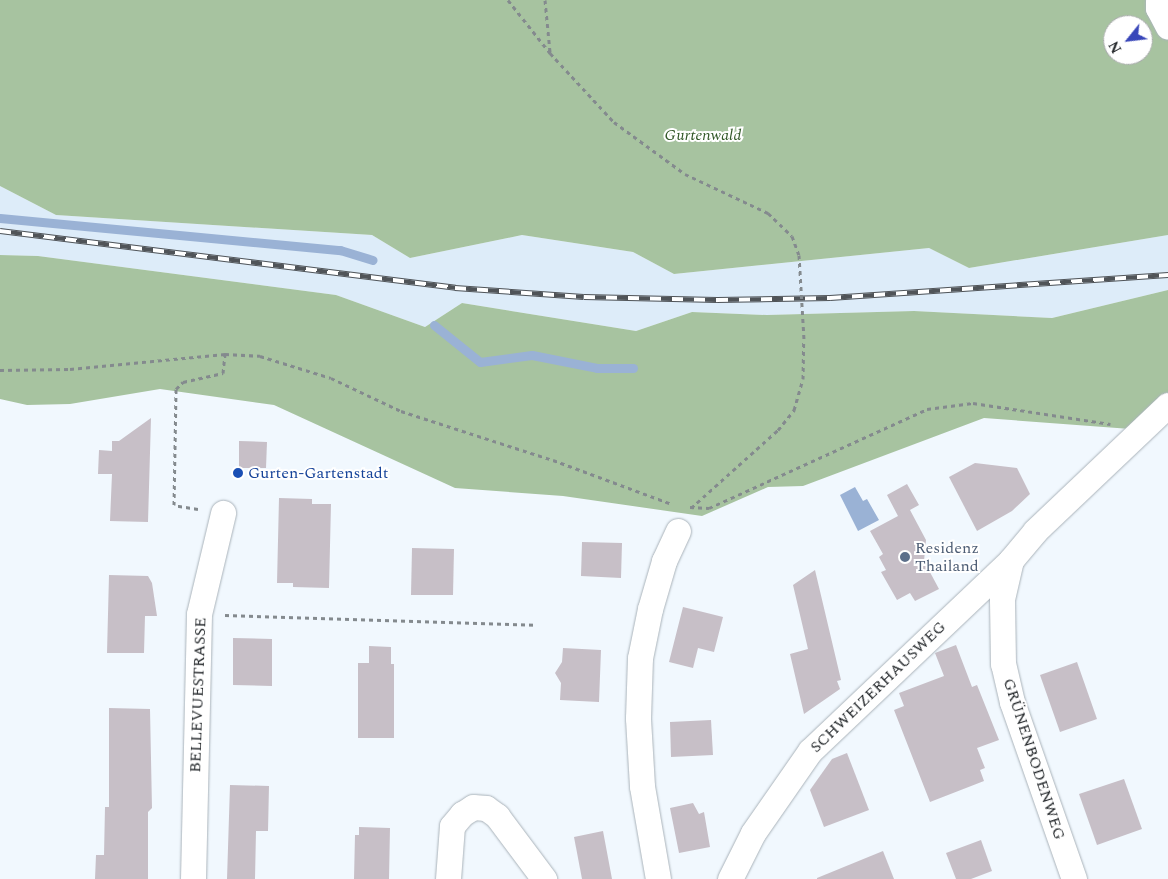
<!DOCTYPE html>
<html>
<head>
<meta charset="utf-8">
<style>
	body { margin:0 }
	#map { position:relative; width:1168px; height:879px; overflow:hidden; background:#f1f8fe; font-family:Spectral,serif }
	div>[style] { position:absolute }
	.built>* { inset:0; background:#ddecf9 }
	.forest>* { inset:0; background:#a7c3a0 }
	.water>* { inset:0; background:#9ab2d5 }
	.stream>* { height:9px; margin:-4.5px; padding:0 4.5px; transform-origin:4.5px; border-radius:4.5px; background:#9ab2d5 }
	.building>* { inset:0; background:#c7bfc7 }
	.path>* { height:3px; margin-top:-1.5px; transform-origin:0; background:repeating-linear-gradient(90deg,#848a8e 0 4px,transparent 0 8px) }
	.roads { filter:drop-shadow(0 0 1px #aab3ba) drop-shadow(0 0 1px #aab3ba) }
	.street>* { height:25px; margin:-12.5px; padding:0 12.5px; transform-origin:12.5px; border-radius:12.5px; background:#fff }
	.rail>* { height:5.5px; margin-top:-2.75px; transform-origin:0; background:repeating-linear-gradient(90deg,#fff 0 11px,#505458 0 22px); box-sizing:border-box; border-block:1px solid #505458 }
	.path-bridge>* { height:3px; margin-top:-1.5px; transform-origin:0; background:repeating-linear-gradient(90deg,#848a8e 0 4px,transparent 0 8px) }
	.dots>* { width:14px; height:14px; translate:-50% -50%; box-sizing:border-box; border:2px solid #fff; border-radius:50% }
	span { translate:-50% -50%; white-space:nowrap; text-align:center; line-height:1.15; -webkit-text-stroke:4px #fff; paint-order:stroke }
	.park-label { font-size:16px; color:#315727; font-style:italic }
	.transit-label { font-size:16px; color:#164399 }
	.left { translate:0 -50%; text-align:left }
	.service-label { font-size:16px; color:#4e5e75 }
	.street-label { font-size:16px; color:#24282b }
	.north { position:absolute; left:1103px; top:15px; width:50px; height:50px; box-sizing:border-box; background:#fff; border:1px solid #a7a9aa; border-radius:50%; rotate:241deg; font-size:14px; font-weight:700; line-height:20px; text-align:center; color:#24282b }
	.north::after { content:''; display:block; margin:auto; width:18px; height:22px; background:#3846b9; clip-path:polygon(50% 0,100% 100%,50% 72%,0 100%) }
</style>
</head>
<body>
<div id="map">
	<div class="built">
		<i style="clip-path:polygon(0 186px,56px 215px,372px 235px,410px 258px,522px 235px,633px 252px,674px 274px,929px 248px,969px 268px,1168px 235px,1168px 290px,1052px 318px,914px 311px,767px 315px,692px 312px,636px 331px,462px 303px,425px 327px,336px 295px,38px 256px,0 255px)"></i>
	</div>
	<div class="forest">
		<i style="clip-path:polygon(evenodd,0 0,1154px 0,1168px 27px,1168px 235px,969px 268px,929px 248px,674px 274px,633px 252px,522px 235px,410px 258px,372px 235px,56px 215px,0 186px,0 0,1113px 25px,1143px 25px,1143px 55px,1113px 55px,1113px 25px)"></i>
		<i style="clip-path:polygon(0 255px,38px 256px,336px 295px,425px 327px,462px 303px,636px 331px,692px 312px,767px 315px,914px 311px,1052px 318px,1168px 290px,1168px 405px,1144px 430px,984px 418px,803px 486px,768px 487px,702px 516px,563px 496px,455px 488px,274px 405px,160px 389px,70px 404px,27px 405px,0 399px)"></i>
	</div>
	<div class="water">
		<i style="clip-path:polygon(855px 487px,863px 501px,867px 499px,879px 520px,858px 531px,840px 495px)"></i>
	</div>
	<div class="stream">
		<i style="left:0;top:218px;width:342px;rotate:5.4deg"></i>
		<i style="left:340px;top:250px;width:34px;rotate:17deg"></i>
		<i style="left:434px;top:325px;width:59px;rotate:38.8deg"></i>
		<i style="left:480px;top:362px;width:52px;rotate:-7.7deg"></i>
		<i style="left:532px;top:355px;width:66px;rotate:11.3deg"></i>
		<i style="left:597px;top:368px;width:36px"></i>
	</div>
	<div class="building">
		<i style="clip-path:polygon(151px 418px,148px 522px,110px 521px,112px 474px,98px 474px,99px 450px,112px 451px,112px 441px,119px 441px)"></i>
		<i style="clip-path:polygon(239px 441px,267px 442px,266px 468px,239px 468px)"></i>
		<i style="clip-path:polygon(975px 463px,1017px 468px,1030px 494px,1012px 511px,977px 531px,949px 477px)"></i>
		<i style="clip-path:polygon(907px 484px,919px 505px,910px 510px,926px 540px,924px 561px,939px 589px,915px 601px,910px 593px,897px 600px,881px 572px,886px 570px,879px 557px,883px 554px,870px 531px,898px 516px,887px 495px)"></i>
		<i style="clip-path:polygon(279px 498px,312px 499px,312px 504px,331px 504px,329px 588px,293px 587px,293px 583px,277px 583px)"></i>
		<i style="clip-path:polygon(582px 542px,622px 543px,621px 578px,581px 576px)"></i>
		<i style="clip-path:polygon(412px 548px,454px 549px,453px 595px,411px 595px)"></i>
		<i style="clip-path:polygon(815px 570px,841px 680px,837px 681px,840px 689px,804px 714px,790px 654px,808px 649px,793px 585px)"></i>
		<i style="clip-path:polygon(109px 575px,148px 576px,152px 583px,157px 616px,145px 616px,144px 653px,107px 653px)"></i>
		<i style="clip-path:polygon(683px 607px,723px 617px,714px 652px,698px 648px,693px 668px,669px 662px)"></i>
		<i style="clip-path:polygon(233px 638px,272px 639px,272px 686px,233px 685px)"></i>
		<i style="clip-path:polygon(956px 645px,972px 687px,977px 685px,999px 740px,977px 748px,985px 768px,980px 770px,984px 781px,930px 802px,894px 710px,904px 706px,899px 693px,944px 676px,935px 653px)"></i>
		<i style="clip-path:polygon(369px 646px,391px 647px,391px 664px,394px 664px,394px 738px,358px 738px,358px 663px,369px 663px)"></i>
		<i style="clip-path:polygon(563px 648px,601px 650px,599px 702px,560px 700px,561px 683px,555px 673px,562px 662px)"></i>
		<i style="clip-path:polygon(1077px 662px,1097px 719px,1060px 732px,1040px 675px)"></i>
		<i style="clip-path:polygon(109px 708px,150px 709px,152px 808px,148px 812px,148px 879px,95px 879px,96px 855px,104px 855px,105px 807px,109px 807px)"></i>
		<i style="clip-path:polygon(711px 720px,713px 755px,671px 757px,670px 722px)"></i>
		<i style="clip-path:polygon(847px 753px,869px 810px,824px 827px,810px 790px,832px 759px)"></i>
		<i style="clip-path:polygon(1124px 779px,1142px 829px,1097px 845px,1079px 794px)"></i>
		<i style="clip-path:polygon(230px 785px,269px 786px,268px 831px,256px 831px,255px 879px,227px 879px)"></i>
		<i style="clip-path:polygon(693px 803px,699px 814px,704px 812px,710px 847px,679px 853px,670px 808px)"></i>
		<i style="clip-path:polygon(359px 827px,390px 828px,389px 879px,354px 879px,355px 835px,359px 835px)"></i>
		<i style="clip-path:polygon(603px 831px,612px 879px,582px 879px,574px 837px)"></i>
		<i style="clip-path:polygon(981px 840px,992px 871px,971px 879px,956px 879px,946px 853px)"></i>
		<i style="clip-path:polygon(883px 851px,894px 879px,817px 879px,817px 878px)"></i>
	</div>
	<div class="path">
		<i style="left:508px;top:0;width:68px;rotate:51.6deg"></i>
		<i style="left:550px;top:53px;width:94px;rotate:47.2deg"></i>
		<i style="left:614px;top:122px;width:88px;rotate:36.2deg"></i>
		<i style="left:685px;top:174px;width:92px;rotate:25.2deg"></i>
		<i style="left:768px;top:213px;width:33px;rotate:44deg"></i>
		<i style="left:792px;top:236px;width:20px;rotate:70deg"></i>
		<i style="left:545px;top:0;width:52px;rotate:84.5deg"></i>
		<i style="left:0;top:370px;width:70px;rotate:-0.8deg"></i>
		<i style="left:70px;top:369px;width:156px;rotate:-5.5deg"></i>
		<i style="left:225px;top:354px;width:35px;rotate:3deg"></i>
		<i style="left:260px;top:356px;width:74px;rotate:17.2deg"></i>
		<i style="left:331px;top:378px;width:77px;rotate:25.2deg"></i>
		<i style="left:401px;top:411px;width:160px;rotate:17.9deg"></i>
		<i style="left:553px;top:460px;width:127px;rotate:20.3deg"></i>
		<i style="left:690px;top:507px;width:19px;rotate:3deg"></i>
		<i style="left:709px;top:508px;width:239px;rotate:-24.4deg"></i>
		<i style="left:927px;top:409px;width:46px;rotate:-7.4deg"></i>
		<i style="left:973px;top:403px;width:139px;rotate:8.7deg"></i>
		<i style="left:691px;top:508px;width:117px;rotate:-41.9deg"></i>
		<i style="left:778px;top:430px;width:26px;rotate:-51deg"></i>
		<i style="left:794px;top:410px;width:32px;rotate:-74deg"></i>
		<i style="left:803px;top:379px;width:39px;rotate:-89deg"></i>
		<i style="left:198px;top:509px;width:24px;rotate:-171deg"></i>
		<i style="left:174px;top:505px;width:116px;rotate:-89deg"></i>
		<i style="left:176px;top:389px;width:10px;rotate:-45deg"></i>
		<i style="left:183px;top:382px;width:41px;rotate:-12.7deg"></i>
		<i style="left:223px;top:373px;width:19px;rotate:-84deg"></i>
		<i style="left:225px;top:615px;width:311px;rotate:1.8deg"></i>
	</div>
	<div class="roads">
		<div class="street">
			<i style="left:1158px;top:0;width:8px;rotate:90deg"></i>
			<i style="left:1158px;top:8px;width:21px;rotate:62deg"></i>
			<i style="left:193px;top:879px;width:265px;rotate:-88.7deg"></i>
			<i style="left:199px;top:614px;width:104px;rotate:-76.6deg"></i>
			<i style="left:448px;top:879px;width:53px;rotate:-85.7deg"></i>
			<i style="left:452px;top:826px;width:16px;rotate:-50deg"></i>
			<i style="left:462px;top:814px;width:13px;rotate:-32deg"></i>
			<i style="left:473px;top:807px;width:13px;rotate:4deg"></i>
			<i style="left:486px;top:808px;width:14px;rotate:36deg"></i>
			<i style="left:497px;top:816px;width:79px;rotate:53.3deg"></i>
			<i style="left:658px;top:879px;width:94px;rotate:-99.8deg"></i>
			<i style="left:642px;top:786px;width:68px;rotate:-93.4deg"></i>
			<i style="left:638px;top:718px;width:60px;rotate:-88.1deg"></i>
			<i style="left:640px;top:658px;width:50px;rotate:-78.5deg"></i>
			<i style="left:650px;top:609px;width:50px;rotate:-73.7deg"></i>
			<i style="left:664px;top:561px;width:33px;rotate:-65deg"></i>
			<i style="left:730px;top:879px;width:51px;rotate:-63.4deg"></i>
			<i style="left:753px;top:833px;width:100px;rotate:-55.2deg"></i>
			<i style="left:810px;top:751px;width:277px;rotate:-43.5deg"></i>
			<i style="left:1074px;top:879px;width:188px;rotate:-109.3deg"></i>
			<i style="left:1012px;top:702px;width:39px;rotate:-103deg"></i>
			<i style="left:1003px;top:664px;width:65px;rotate:-90.9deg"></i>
			<i style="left:1002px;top:599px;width:40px;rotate:-77deg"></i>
			<i style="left:1011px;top:560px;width:38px;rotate:-50deg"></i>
			<i style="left:1035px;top:531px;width:183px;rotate:-43.5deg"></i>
		</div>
	</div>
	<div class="rail">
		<i style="left:0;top:231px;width:459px;rotate:7.1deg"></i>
		<i style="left:455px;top:288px;width:129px;rotate:4deg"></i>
		<i style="left:584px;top:297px;width:133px;rotate:1.3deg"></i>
		<i style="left:717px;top:300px;width:113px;rotate:-1deg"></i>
		<i style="left:830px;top:298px;width:339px;rotate:-3.9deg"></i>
	</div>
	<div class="path-bridge">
		<i style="left:799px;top:255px;width:85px;rotate:86.6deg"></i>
	</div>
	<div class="dots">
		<i style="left:238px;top:473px;background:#1a4fb4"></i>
		<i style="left:905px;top:557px;background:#5c6f8a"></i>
	</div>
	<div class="park-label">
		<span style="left:703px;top:135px">Gurtenwald</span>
	</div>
	<div class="transit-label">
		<span class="left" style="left:248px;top:473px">Gurten-Gartenstadt</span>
	</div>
	<div class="service-label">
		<span class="left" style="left:915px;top:557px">Residenz<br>Thailand</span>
	</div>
	<div class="street-label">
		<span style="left:878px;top:687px;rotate:-44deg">SCHWEIZERHAUSWEG</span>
		<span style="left:198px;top:695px;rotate:-88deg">BELLEVUESTRASSE</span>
		<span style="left:1034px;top:759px;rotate:72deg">GRÜNENBODENWEG</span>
	</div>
	<div class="north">N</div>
</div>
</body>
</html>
